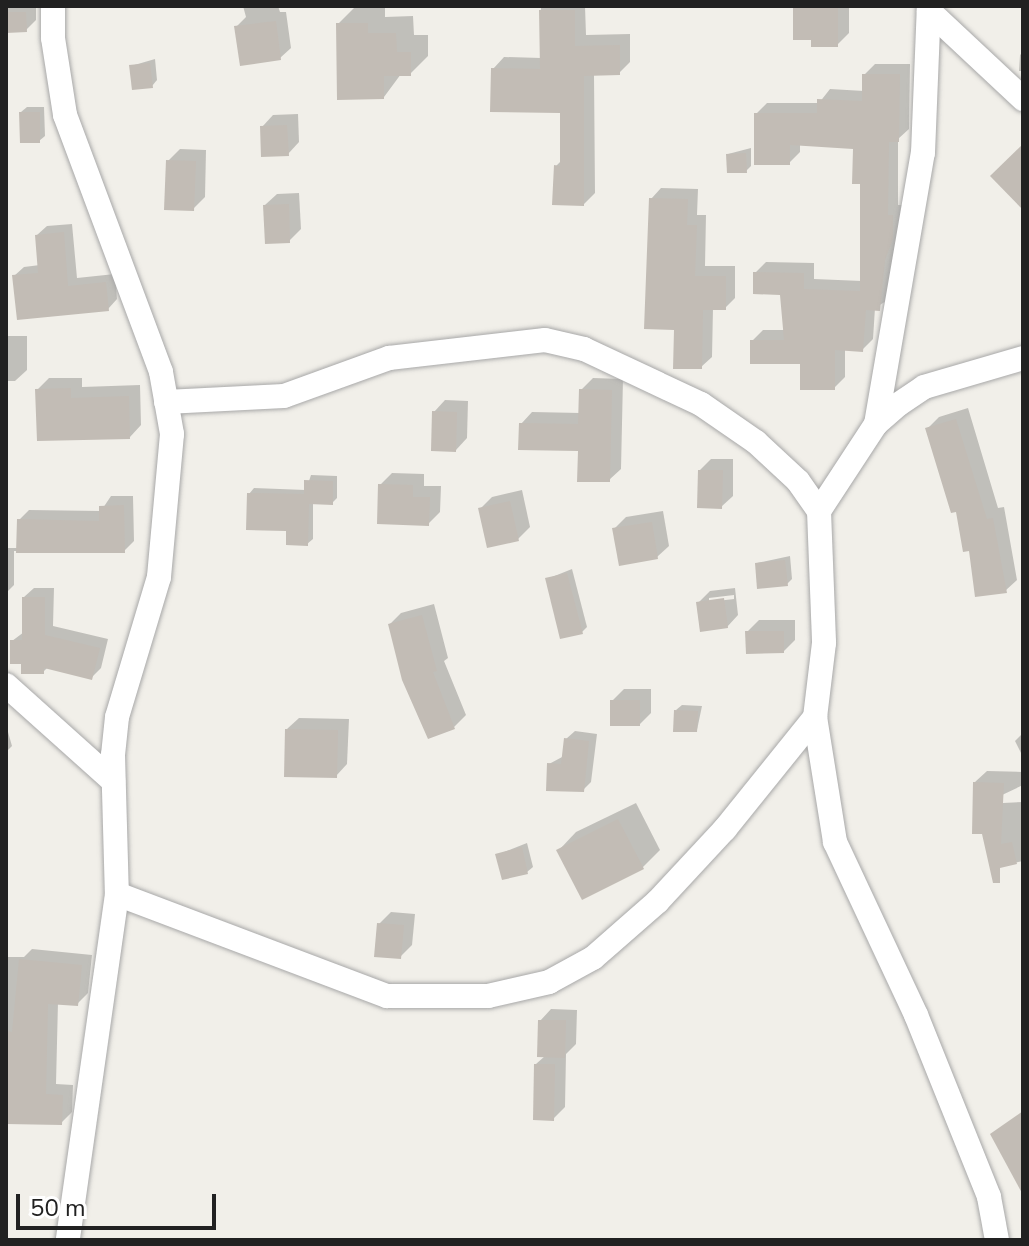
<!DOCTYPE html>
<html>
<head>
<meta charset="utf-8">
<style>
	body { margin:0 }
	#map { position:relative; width:1029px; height:1246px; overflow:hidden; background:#f1efe9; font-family:"Nunito Sans",sans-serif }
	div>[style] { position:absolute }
	.shadow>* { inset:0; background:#0003 }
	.building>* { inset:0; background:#c2bcb5 }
	.roads { filter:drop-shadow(0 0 2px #a8a8a8) drop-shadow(0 0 2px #a8a8a8) }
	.minor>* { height:24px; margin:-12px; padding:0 12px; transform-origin:12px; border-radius:12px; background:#fff }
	span { translate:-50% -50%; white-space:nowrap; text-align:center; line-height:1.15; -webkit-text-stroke:6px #fff; paint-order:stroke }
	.frame { position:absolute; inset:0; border:8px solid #212121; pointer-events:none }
	.scale { position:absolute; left:16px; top:1194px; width:200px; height:36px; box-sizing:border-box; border:4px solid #212121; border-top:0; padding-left:10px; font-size:24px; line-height:28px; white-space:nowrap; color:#212121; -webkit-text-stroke:6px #fff; paint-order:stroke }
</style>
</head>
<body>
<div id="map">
	<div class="shadow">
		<i style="clip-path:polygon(6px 6px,36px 6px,36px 20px,26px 30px,6px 31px)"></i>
		<i style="clip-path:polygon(243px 6px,278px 6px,280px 12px,286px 12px,291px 48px,280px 58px,236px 27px,246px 17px)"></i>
		<i style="clip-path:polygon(385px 6px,385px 17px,413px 16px,414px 35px,428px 35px,428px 56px,410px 74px,401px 74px,384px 97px,338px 24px,355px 7px)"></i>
		<i style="clip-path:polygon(541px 6px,585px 6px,586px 35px,630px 34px,630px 62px,619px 73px,594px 74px,595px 193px,584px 204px,556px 166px,562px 160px,562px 111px,493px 69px,504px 57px,541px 58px)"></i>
		<i style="clip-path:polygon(795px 6px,849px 6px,849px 33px,837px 45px,813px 38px)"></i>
		<i style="clip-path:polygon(1023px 52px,1023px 71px,1019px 71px,1020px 55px)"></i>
		<i style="clip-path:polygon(155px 59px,157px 80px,152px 86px,131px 66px)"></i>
		<i style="clip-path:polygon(875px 64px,910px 64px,909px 129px,898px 139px,898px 205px,903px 205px,891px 298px,875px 308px,873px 339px,862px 350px,845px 349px,845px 377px,834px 388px,802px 362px,752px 341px,763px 330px,786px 330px,782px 293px,755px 273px,766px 262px,814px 263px,814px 279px,862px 281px,862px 182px,855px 147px,800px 144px,800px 152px,789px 163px,756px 114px,767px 103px,819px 103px,830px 89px,864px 91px,864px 75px)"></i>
		<i style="clip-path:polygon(27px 107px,44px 107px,45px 136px,39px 141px,21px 112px)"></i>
		<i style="clip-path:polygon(298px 114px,299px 142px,288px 154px,262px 127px,273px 115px)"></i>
		<i style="clip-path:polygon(751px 148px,751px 166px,746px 171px,728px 154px)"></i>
		<i style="clip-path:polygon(180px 149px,206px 150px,205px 197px,193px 209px,168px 161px)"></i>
		<i style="clip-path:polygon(661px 188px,698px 189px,697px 215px,706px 215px,705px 266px,735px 266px,735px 298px,725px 308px,713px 308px,712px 357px,701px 367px,676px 328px,651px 199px)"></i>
		<i style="clip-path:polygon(299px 193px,301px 229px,289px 241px,265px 205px,277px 194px)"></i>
		<i style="clip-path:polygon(72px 224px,77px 278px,115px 274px,117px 299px,108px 309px,14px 276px,24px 267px,40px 265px,37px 235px,47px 226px)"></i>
		<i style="clip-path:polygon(6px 336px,27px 336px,27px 370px,15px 381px,6px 381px)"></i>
		<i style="clip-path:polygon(49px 378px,82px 378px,82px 387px,140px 385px,141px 425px,130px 437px,37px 390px)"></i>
		<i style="clip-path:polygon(593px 378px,623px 379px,621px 469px,609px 480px,580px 449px,521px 424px,532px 412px,581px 413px,581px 390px)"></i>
		<i style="clip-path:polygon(445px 400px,468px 401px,467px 438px,456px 450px,434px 412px)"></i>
		<i style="clip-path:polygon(968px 408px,998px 508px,1004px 507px,1017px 580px,1005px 591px,971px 548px,927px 429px,939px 417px)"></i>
		<i style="clip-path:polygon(711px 459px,733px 459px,733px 496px,721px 507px,700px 470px)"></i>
		<i style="clip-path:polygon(392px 473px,424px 474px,424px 486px,441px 486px,440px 512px,428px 524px,380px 485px)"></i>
		<i style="clip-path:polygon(311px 475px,337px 476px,337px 498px,332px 503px,313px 503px,313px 539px,307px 544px,249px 494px,254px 488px,306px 490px)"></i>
		<i style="clip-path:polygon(522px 490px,530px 527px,518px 539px,480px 509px,492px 497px)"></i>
		<i style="clip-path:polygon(111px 496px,133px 496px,134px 541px,124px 551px,14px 551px,14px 585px,6px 593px,6px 548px,18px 548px,19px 520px,29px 510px,101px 511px)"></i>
		<i style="clip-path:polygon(663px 511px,669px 546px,657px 557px,614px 529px,626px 517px)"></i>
		<i style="clip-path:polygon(790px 556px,792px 579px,787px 584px,757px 563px)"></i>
		<i style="clip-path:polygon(572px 569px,587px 627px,582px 632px,547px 579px)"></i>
		<i style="clip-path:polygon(34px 588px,54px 588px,53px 626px,108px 639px,101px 668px,92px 677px,48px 667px,43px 672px,23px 662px,12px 641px,24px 632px,24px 597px)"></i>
		<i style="clip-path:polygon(evenodd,735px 588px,738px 615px,727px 627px,699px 602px,710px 591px,735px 588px,734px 595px,734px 599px,709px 602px,709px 598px,734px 595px)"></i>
		<i style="clip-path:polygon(434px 604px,448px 658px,444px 661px,466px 715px,454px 727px,390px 624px,401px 613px)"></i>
		<i style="clip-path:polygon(759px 620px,795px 620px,795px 640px,784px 651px,747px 632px)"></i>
		<i style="clip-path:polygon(624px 689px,651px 689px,651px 713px,640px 724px,612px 701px)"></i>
		<i style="clip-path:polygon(682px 705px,702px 706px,697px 730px,676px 710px)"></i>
		<i style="clip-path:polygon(299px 718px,349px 719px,347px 764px,336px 776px,287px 729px)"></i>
		<i style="clip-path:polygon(6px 725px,12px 746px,6px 752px)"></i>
		<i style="clip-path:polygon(575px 731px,597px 734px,591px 782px,583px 790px,549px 764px,564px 756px,566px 739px)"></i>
		<i style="clip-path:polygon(1023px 733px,1023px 757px,1015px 741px)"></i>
		<i style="clip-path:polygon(987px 771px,1023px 772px,1023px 785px,983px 804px,1023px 802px,1023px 861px,991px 868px,975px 782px)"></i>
		<i style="clip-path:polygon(636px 803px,660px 850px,642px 868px,559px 850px,576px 832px)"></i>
		<i style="clip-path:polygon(527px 843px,533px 867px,527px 872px,497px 855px)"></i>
		<i style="clip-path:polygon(391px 912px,415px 914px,412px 945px,400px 957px,379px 924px)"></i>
		<i style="clip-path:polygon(32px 949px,92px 955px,88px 993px,77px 1004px,58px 1002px,56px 1084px,73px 1085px,72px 1112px,61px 1123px,6px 1107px,6px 957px,24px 957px)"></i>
		<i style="clip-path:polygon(551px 1009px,577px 1010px,576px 1044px,566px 1054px,565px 1107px,553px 1119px,536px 1064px,545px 1056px,540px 1021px)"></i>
	</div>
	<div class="building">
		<i style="clip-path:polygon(793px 6px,838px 6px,838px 47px,811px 47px,811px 40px,793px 40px)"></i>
		<i style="clip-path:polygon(539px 10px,575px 10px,575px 46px,620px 45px,620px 75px,584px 76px,584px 206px,552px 205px,554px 165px,560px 166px,560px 113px,490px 112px,491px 68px,540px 69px)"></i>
		<i style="clip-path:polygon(6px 12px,26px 12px,27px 32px,6px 33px)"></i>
		<i style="clip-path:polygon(276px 21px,281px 60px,240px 66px,234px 26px)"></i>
		<i style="clip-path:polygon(336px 23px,368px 23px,368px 33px,396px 33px,397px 52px,411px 52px,411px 76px,384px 76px,384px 99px,337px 100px)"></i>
		<i style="clip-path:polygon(150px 63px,153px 88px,132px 90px,129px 65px)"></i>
		<i style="clip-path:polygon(862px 74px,900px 74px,899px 142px,889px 142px,888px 215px,893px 215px,893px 239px,885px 260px,880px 311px,866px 310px,863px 352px,835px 350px,835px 390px,800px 390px,800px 364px,750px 364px,750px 340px,784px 340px,780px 295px,753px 294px,753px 272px,804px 273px,804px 289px,860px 291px,860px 184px,852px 184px,853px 149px,790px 145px,790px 165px,754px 165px,754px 113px,817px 113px,817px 99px,862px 101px)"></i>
		<i style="clip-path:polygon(19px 112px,40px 112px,40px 143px,20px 143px)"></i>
		<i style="clip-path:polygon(287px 125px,289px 156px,261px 157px,260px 126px)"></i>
		<i style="clip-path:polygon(1023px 144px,1023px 210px,990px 176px)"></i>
		<i style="clip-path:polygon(746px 153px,747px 173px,727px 173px,726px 154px)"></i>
		<i style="clip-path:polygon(166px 160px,196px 161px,194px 211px,164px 210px)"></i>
		<i style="clip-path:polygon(649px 198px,688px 199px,687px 225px,697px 225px,695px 276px,726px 276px,726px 310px,703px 310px,702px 369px,673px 369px,674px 330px,644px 329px)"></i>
		<i style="clip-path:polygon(289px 204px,290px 243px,265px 244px,263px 205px)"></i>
		<i style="clip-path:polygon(64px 232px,68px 286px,106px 282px,109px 311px,17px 320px,12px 275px,38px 273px,35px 235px)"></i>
		<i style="clip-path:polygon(71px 388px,71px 398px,129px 396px,130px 439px,37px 441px,35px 389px)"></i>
		<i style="clip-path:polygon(579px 389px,612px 390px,610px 482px,577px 482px,578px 451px,518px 450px,519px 423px,578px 424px)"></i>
		<i style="clip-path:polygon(432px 411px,457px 412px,456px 452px,431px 451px)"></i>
		<i style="clip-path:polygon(956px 419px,987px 519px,993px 518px,1007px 593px,975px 597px,969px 551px,963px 552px,956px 512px,951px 513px,925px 428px)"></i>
		<i style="clip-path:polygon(698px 470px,723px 470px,722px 509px,697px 508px)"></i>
		<i style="clip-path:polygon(304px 480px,333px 481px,333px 505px,309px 504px,308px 546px,286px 545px,286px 531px,246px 530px,247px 493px,304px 494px)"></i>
		<i style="clip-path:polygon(378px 484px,413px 485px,413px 497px,430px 497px,429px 526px,377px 524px)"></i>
		<i style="clip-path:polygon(510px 501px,519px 541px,487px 548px,478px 508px)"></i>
		<i style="clip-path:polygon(124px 505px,125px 553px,16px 553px,17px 519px,99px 521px,99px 506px)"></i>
		<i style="clip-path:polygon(652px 522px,658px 559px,619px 566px,612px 528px)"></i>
		<i style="clip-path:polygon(785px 560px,788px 586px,757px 589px,755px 563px)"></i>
		<i style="clip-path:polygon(567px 573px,583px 634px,560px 639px,545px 578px)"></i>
		<i style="clip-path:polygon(22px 597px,45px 597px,45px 635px,100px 648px,92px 680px,44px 668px,44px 674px,21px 674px,21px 664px,10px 664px,10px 640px,22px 640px)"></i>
		<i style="clip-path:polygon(724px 598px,728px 628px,700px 632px,696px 602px)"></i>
		<i style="clip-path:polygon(422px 615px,437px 671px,433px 672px,455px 729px,428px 739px,402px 680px,388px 624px)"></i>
		<i style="clip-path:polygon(745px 631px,784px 631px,784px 653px,746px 654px)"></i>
		<i style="clip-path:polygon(610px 700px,640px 700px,640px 726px,610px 726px)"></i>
		<i style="clip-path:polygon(674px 710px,698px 711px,697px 732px,673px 732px)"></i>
		<i style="clip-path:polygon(285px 729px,338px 730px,337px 778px,284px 777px)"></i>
		<i style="clip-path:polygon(564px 738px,589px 741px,584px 792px,546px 791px,547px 763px,561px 764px)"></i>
		<i style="clip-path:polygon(973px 782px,1004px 783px,1001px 844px,1012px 842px,1017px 864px,1000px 868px,1000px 883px,993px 883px,982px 834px,972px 834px)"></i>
		<i style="clip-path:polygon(618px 819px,644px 869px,582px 900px,556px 850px)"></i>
		<i style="clip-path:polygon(522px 847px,528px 874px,502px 880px,495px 854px)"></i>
		<i style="clip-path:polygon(377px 923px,404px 925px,401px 959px,374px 957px)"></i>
		<i style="clip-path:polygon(19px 959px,82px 965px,78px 1006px,48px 1004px,46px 1094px,63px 1095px,62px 1125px,6px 1124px,6px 1031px,12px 1032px)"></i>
		<i style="clip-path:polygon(538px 1020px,566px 1020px,565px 1058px,537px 1057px)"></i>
		<i style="clip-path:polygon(534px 1064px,555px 1064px,554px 1121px,533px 1120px)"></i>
		<i style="clip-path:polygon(1023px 1111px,1023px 1195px,990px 1134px)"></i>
	</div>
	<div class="roads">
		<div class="minor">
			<i style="left:53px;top:6px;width:32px;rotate:90deg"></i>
			<i style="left:53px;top:38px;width:78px;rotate:81.1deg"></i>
			<i style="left:65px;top:115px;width:274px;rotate:69.5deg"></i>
			<i style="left:161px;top:372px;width:63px;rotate:79.9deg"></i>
			<i style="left:172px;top:434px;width:144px;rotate:95.2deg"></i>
			<i style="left:159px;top:577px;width:146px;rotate:106.7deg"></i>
			<i style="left:117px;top:717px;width:38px;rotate:96deg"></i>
			<i style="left:113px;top:755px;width:139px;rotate:88.4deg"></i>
			<i style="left:117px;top:894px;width:349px;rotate:98.1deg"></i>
			<i style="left:929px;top:11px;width:129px;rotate:43.1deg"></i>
			<i style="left:166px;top:402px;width:118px;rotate:-2.9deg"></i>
			<i style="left:284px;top:396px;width:112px;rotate:-19.9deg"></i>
			<i style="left:389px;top:358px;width:157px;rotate:-6.6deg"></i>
			<i style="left:545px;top:340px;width:40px;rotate:13deg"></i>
			<i style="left:584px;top:349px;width:129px;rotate:25.2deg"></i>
			<i style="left:701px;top:404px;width:67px;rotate:34.6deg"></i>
			<i style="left:756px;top:442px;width:57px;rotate:42.9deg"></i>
			<i style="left:798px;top:481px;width:37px;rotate:55deg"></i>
			<i style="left:819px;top:511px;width:132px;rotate:87.8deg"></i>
			<i style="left:824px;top:643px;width:75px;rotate:96.9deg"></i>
			<i style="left:815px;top:717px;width:127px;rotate:80.9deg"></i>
			<i style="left:835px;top:842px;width:191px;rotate:64.9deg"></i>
			<i style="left:916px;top:1015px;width:196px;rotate:68.1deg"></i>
			<i style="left:989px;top:1197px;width:44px;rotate:79.5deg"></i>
			<i style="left:876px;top:424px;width:275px;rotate:-80.2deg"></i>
			<i style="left:923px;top:153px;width:147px;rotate:-87.7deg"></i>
			<i style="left:819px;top:511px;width:104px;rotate:-56.8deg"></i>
			<i style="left:876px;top:424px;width:30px;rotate:-41deg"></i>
			<i style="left:899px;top:404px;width:30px;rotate:-34deg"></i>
			<i style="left:924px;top:387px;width:103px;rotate:-16.3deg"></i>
			<i style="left:6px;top:685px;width:144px;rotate:41.9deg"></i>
			<i style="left:117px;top:894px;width:289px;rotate:20.7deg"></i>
			<i style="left:387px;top:996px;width:101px"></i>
			<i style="left:488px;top:996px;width:63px;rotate:-12.9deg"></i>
			<i style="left:549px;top:982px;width:50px;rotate:-28.6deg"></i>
			<i style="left:593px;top:958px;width:86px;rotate:-41.2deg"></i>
			<i style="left:658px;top:901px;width:98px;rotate:-47.1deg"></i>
			<i style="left:725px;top:829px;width:144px;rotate:-51.2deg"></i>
		</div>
	</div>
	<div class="frame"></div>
	<div class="scale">50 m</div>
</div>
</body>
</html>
